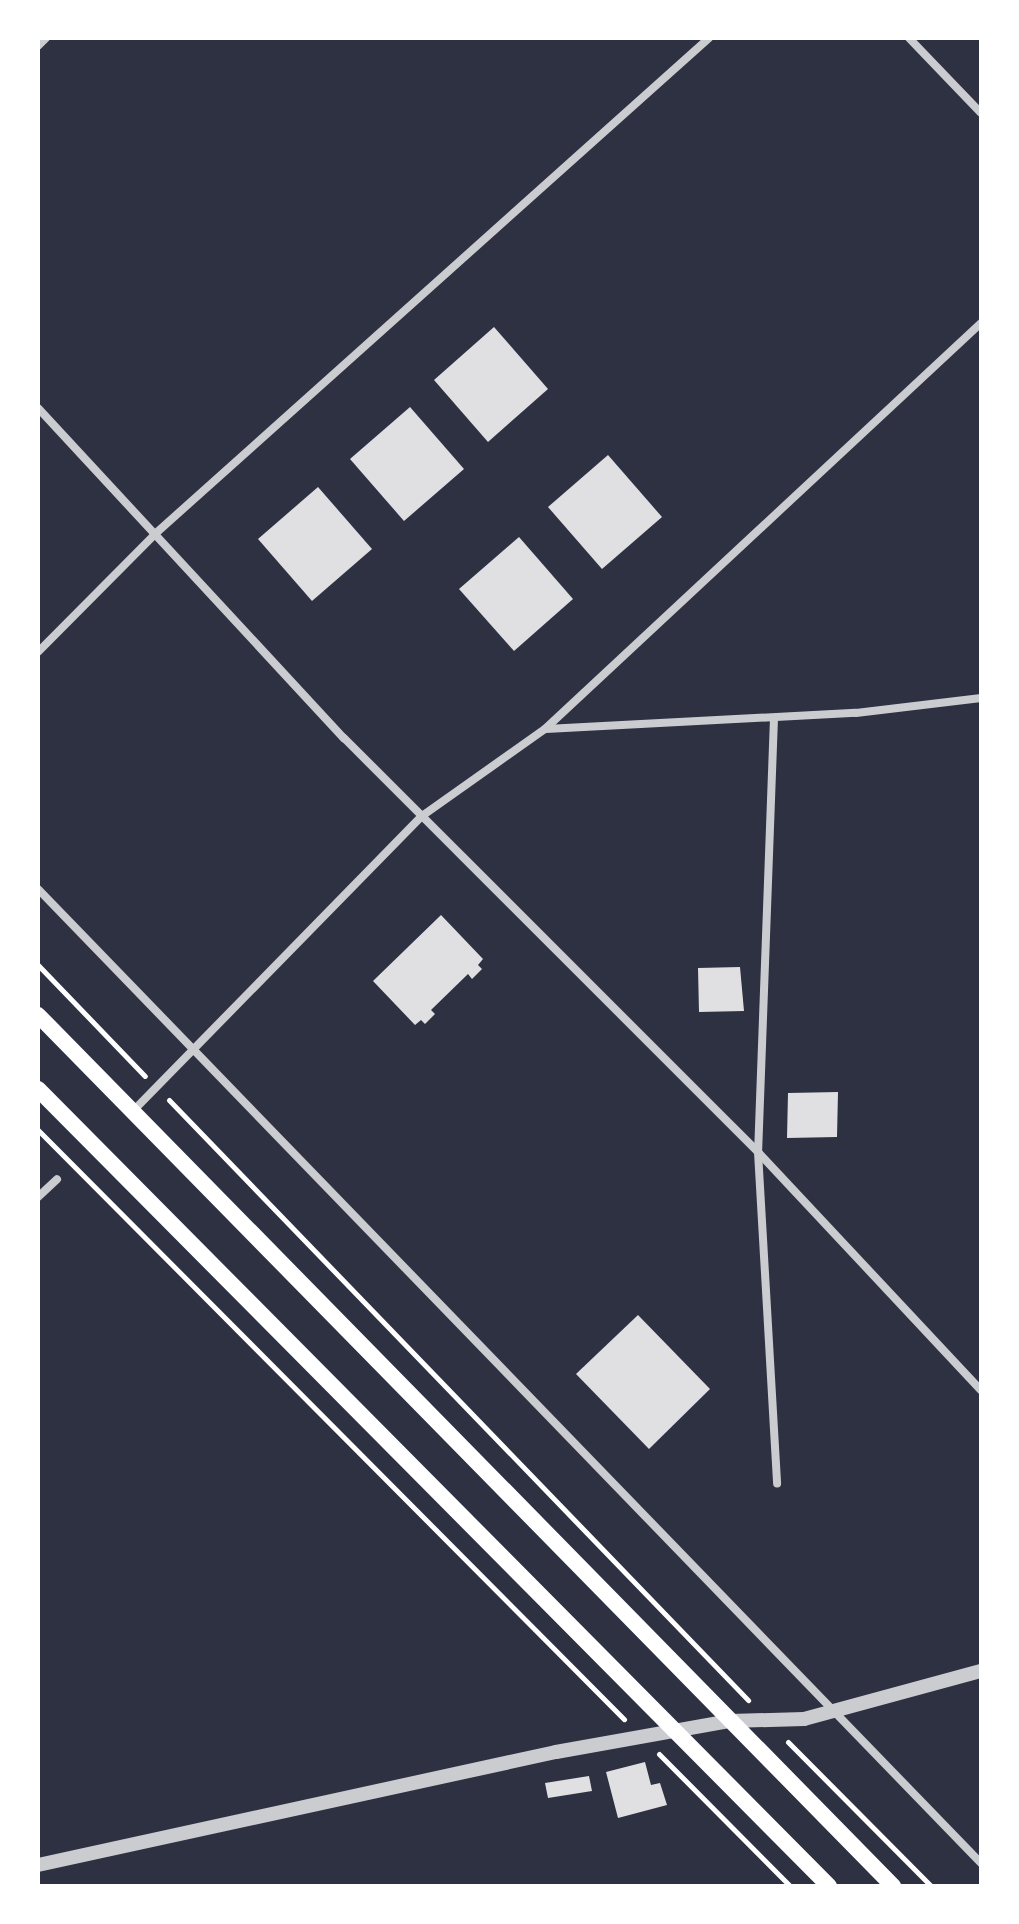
<!DOCTYPE html>
<html>
<head>
<meta charset="utf-8">
<style>
	body { margin:0 }
	#map { position:relative; width:1019px; height:1924px; overflow:hidden; background:#2d3142; font-family:"Exo 2",sans-serif }
	div>[style] { position:absolute }
	.building>* { inset:0; background:#e0e0e3 }
	.path>* { height:5px; margin:-2.5px; padding:0 2.5px; transform-origin:2.5px; border-radius:2.5px; background:#fff }
	.minor>* { height:8px; margin:-4px; padding:0 4px; transform-origin:4px; border-radius:4px; background:#caccd0 }
	.tertiary>* { height:14px; margin:-7px; padding:0 7px; transform-origin:7px; border-radius:7px; background:#caccd0 }
	.secondary>* { height:16px; margin:-8px; padding:0 8px; transform-origin:8px; border-radius:8px; background:#fff }
	span { translate:-50% -50%; white-space:nowrap; text-align:center; line-height:1.15; -webkit-text-stroke:6px #fff; paint-order:stroke }
	.frame { position:absolute; inset:0; border:40px solid #fff; pointer-events:none }
</style>
</head>
<body>
<div id="map">
	<div class="building">
		<i style="clip-path:polygon(494px 327px,548px 389px,488px 442px,434px 380px)"></i>
		<i style="clip-path:polygon(410px 407px,464px 469px,404px 521px,350px 459px)"></i>
		<i style="clip-path:polygon(608px 455px,662px 517px,602px 569px,548px 507px)"></i>
		<i style="clip-path:polygon(318px 487px,372px 549px,312px 601px,258px 539px)"></i>
		<i style="clip-path:polygon(519px 537px,573px 599px,514px 651px,459px 589px)"></i>
		<i style="clip-path:polygon(441px 915px,483px 959px,478px 965px,482px 969px,472px 979px,468px 974px,431px 1010px,435px 1014px,425px 1024px,421px 1020px,415px 1025px,373px 981px)"></i>
		<i style="clip-path:polygon(740px 967px,744px 1011px,699px 1012px,698px 968px)"></i>
		<i style="clip-path:polygon(838px 1092px,837px 1137px,787px 1138px,788px 1093px)"></i>
		<i style="clip-path:polygon(638px 1315px,710px 1389px,649px 1449px,576px 1374px)"></i>
		<i style="clip-path:polygon(645px 1762px,651px 1785px,660px 1783px,667px 1805px,618px 1818px,606px 1772px)"></i>
		<i style="clip-path:polygon(589px 1776px,592px 1791px,548px 1798px,545px 1783px)"></i>
	</div>
	<div class="path">
		<i style="left:38px;top:965px;width:154px;rotate:46.1deg"></i>
		<i style="left:169px;top:1100px;width:834px;rotate:46.02deg"></i>
		<i style="left:38px;top:1130px;width:831px;rotate:45.15deg"></i>
		<i style="left:788px;top:1742px;width:203px;rotate:45.2deg"></i>
		<i style="left:659px;top:1754px;width:186px;rotate:45.2deg"></i>
	</div>
	<div class="minor">
		<i style="left:909px;top:38px;width:104px;rotate:46.2deg"></i>
		<i style="left:38px;top:46px;width:11px;rotate:-45deg"></i>
		<i style="left:38px;top:408px;width:450px;rotate:47.2deg"></i>
		<i style="left:344px;top:738px;width:585px;rotate:45deg"></i>
		<i style="left:758px;top:1152px;width:326px;rotate:46.9deg"></i>
		<i style="left:38px;top:652px;width:166px;rotate:-45.2deg"></i>
		<i style="left:155px;top:534px;width:744px;rotate:-41.84deg"></i>
		<i style="left:774px;top:718px;width:434px;rotate:92.1deg"></i>
		<i style="left:758px;top:1152px;width:332px;rotate:86.7deg"></i>
		<i style="left:546px;top:729px;width:310px;rotate:-3deg"></i>
		<i style="left:856px;top:713px;width:126px;rotate:-6.8deg"></i>
		<i style="left:38px;top:889px;width:1356px;rotate:45.93deg"></i>
		<i style="left:133px;top:1111px;width:413px;rotate:-45.6deg"></i>
		<i style="left:422px;top:816px;width:151px;rotate:-35.3deg"></i>
		<i style="left:545px;top:729px;width:596px;rotate:-42.96deg"></i>
		<i style="left:38px;top:1197px;width:26px;rotate:-43deg"></i>
	</div>
	<div class="tertiary">
		<i style="left:38px;top:1865px;width:530px;rotate:-12.31deg"></i>
		<i style="left:556px;top:1752px;width:177px;rotate:-10.1deg"></i>
		<i style="left:730px;top:1721px;width:74px;rotate:-1.5deg"></i>
		<i style="left:804px;top:1719px;width:183px;rotate:-15.2deg"></i>
	</div>
	<div class="secondary">
		<i style="left:38px;top:1015px;width:1221px;rotate:45.53deg"></i>
		<i style="left:38px;top:1089px;width:1123px;rotate:45.22deg"></i>
	</div>
	<div class="frame"></div>
</div>
</body>
</html>
